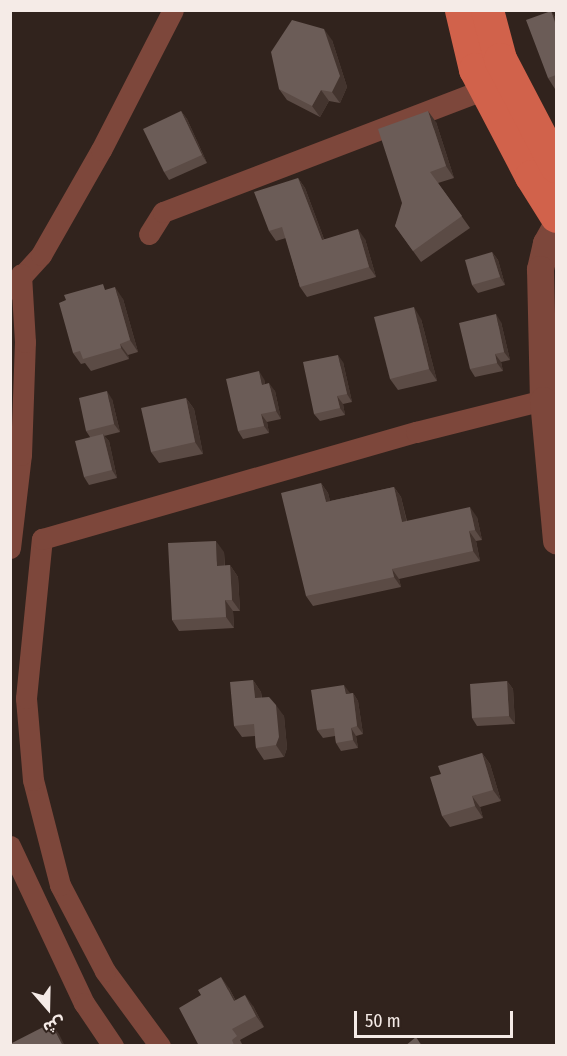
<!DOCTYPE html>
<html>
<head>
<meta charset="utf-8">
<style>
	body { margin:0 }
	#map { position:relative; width:567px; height:1056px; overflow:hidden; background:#31231d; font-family:"Fira Sans Condensed","Noto Sans Arabic",sans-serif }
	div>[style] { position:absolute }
	.minor>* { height:21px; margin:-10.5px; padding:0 10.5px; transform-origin:10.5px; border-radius:10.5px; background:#7d473b }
	.tertiary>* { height:27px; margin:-13.5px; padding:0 13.5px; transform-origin:13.5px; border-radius:13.5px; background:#7d473b }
	.primary>* { height:33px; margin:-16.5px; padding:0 16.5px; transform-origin:16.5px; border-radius:16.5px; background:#d1624b }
	.wall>* { inset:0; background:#5b4b45 }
	.shaded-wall>* { inset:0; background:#43342e }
	.building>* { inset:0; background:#6b5c57 }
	span { translate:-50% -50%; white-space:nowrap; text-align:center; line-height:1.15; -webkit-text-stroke:4.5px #31231d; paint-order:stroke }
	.frame { position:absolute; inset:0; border:12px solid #f5ebe7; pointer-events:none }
	.north { position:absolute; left:18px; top:978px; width:60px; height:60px; -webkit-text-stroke:4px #31231d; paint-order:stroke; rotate:160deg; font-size:16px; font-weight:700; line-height:24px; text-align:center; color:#f5ebe7 }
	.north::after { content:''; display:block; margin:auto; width:21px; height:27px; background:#f5ebe7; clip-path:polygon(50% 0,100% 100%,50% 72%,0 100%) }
	.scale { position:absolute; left:354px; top:1011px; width:159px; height:27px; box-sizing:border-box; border:3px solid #f5ebe7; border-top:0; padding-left:8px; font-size:18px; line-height:21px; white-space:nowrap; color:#f5ebe7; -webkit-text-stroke:4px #31231d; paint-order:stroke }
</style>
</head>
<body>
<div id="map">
	<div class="minor">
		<i style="left:149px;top:234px;width:26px;rotate:-58deg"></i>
		<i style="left:163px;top:212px;width:345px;rotate:-20.9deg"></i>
		<i style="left:10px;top:289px;width:46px;rotate:-47.6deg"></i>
		<i style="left:41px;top:255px;width:121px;rotate:-60.3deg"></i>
		<i style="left:101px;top:150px;width:157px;rotate:-62.8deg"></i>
		<i style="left:10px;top:548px;width:94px;rotate:-83.3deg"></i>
		<i style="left:21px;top:455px;width:113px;rotate:-88deg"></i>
		<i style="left:25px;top:342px;width:68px;rotate:-93.4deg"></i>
		<i style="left:10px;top:846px;width:174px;rotate:64.8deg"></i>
		<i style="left:84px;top:1003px;width:52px;rotate:56deg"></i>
		<i style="left:160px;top:1046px;width:93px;rotate:-126.3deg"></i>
		<i style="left:105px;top:971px;width:97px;rotate:-117.6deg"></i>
		<i style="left:60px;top:885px;width:108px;rotate:-104.4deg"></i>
		<i style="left:33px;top:780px;width:82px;rotate:-94.9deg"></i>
		<i style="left:26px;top:698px;width:160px;rotate:-84.3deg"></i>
		<i style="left:42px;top:539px;width:389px;rotate:-16deg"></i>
		<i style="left:416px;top:432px;width:131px;rotate:-14.1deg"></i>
	</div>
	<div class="tertiary">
		<i style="left:556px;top:225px;width:21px;rotate:119deg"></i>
		<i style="left:546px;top:243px;width:27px;rotate:103deg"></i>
		<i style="left:540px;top:269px;width:131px;rotate:88.7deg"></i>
		<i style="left:543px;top:400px;width:141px;rotate:84.7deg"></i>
	</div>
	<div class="primary">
		<i style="left:461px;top:10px;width:61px;rotate:76.7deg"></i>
		<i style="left:475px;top:69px;width:121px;rotate:62.4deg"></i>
		<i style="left:531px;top:176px;width:47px;rotate:58deg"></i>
		<i style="left:487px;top:10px;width:51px;rotate:75.1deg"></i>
		<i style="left:500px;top:59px;width:121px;rotate:62.4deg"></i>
	</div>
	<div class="wall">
		<i style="clip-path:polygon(551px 11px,556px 19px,556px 89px,555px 89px,548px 78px)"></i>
		<i style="clip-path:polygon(332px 40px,347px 87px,340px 103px,329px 101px,320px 117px,287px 100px,279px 89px)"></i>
		<i style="clip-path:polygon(181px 111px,187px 119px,207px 163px,169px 180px,164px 172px)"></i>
		<i style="clip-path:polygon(436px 122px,454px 178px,438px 183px,470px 228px,421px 262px,395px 226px)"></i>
		<i style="clip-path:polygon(298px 178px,305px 188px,324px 239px,365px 239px,376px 277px,307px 297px,300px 287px,286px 238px,276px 241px,269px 231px)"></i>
		<i style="clip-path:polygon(492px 252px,498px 260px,505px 285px,478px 293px,472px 285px)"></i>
		<i style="clip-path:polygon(107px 290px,123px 299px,138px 352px,128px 355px,129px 359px,91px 371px,85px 363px,81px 364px,73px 353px)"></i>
		<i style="clip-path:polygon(421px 319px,437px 381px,398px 390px,390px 379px)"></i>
		<i style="clip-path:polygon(501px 322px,510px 360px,501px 362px,503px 371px,475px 377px,470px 369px)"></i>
		<i style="clip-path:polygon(343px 362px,352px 402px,343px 404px,345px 415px,320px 421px,314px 414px)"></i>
		<i style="clip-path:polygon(264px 379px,265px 384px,275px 391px,281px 419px,267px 422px,269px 433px,243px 439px,238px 431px)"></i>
		<i style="clip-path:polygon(186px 398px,194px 409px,203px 454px,159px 463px,151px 452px)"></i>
		<i style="clip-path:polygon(112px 399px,120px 432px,104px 436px,109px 441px,117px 478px,89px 485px,84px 477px,90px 437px,86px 431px)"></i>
		<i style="clip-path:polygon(321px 483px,328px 493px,330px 501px,394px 487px,401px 497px,407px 521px,477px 517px,482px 540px,476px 541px,480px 561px,399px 579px,401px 587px,313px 606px,306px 596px)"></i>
		<i style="clip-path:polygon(224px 552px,225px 566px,230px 565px,238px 577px,240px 611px,233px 611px,234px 628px,179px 631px,172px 620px)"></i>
		<i style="clip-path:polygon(253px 680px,261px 692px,262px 698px,284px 716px,287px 748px,284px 757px,264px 760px,256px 748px,255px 736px,242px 737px,234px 726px)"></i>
		<i style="clip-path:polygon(507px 681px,513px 689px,515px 724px,477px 726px,472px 718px)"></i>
		<i style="clip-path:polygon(353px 693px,358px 701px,363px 734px,356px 736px,358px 748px,341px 751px,336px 743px,335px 736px,323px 738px,317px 730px,350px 694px)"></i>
		<i style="clip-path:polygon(482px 753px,490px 764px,501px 801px,480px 807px,483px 818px,450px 827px,442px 816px,441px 774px)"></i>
		<i style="clip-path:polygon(229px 988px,236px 1001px,253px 1006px,264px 1027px,240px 1040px,243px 1046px,199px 1046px)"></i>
	</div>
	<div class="shaded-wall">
		<i style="clip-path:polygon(551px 11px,556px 19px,556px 24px)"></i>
		<i style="clip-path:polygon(324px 29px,332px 40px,347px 87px,340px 103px,332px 92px)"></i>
		<i style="clip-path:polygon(321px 90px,329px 101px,320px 117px,312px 106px)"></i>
		<i style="clip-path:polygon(181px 111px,187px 119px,207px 163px,202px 155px)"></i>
		<i style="clip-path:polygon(428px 111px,436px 122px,454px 178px,446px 166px)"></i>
		<i style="clip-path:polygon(298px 178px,305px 188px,328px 250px,322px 240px)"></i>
		<i style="clip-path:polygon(358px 229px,365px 239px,376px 277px,369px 267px)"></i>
		<i style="clip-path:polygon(492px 252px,498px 260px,505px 285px,500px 277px)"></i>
		<i style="clip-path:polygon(115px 287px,123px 299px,138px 352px,130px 340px)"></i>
		<i style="clip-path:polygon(414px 307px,421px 319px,437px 381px,429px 369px)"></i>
		<i style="clip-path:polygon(496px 314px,501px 322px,510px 360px,504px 352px)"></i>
		<i style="clip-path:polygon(120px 344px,128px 355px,129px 359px,121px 348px)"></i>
		<i style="clip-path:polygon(495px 354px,501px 362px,503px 371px,497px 363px)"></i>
		<i style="clip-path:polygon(338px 355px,343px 362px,352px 402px,347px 394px)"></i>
		<i style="clip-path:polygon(259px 371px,264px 379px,267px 393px,262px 385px)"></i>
		<i style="clip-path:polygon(269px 383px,275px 391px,281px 419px,276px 411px)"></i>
		<i style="clip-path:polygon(107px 391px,112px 399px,120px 432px,114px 424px)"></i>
		<i style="clip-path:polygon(337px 396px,343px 404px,345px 415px,340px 408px)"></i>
		<i style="clip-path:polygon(186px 398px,194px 409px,203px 454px,195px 442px)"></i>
		<i style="clip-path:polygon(261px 414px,267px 422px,269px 433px,264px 426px)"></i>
		<i style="clip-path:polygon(103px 434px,109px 441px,117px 478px,112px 470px)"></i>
		<i style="clip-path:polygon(321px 483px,328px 493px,333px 512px,326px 502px)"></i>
		<i style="clip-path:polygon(394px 487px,401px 497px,409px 532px,402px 522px)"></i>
		<i style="clip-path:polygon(470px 507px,477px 517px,482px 540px,475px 530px)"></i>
		<i style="clip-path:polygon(469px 531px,476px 541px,480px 561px,473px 551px)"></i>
		<i style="clip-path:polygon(216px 541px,224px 552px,225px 577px,217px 566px)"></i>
		<i style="clip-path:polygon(230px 565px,238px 577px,240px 611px,232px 600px)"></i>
		<i style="clip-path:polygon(392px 569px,399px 579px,401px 587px,394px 577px)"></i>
		<i style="clip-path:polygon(225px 600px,233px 611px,234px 628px,226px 617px)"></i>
		<i style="clip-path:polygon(253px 680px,261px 692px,263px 710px,255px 698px)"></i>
		<i style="clip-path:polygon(507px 681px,513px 689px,515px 724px,509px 716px)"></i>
		<i style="clip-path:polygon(344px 685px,350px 693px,346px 694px)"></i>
		<i style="clip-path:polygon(353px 693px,358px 701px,363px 734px,357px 726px)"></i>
		<i style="clip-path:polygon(276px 705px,284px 716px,287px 748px,284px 757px,276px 745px)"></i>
		<i style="clip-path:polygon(351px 728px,356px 736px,358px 748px,353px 740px)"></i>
		<i style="clip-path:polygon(482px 753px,490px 764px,501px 801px,493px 790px)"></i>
		<i style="clip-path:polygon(472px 796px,480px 807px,483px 818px,475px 806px)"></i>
		<i style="clip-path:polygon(221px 977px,229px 988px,242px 1013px,234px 1001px)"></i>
		<i style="clip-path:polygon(245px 995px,253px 1006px,264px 1027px,256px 1016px)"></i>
		<i style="clip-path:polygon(51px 1023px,59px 1034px,65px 1046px,63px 1046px)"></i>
	</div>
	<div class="building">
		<i style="clip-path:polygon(551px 11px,555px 23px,556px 22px,556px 75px,548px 78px,526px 20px)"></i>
		<i style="clip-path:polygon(292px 20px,324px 29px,340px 76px,332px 92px,321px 90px,312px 106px,279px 89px,271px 52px)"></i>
		<i style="clip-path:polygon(181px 111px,202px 155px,164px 172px,143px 129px)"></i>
		<i style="clip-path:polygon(428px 111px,446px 166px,430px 172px,462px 216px,413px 251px,395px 226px,402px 203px,378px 129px)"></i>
		<i style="clip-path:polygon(298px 178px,322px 240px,358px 229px,369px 267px,300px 287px,282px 227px,269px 231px,254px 192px)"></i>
		<i style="clip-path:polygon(492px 252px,500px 277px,472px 285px,465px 260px)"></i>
		<i style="clip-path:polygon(103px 284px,105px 290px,115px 287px,130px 340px,120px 344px,121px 348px,83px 359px,80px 351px,73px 353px,59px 303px,66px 300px,64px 295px)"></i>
		<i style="clip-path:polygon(414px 307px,429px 369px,390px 379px,374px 317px)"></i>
		<i style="clip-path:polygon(496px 314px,504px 352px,495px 354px,497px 363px,470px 369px,459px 323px)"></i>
		<i style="clip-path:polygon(338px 355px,347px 394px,337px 396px,340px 408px,314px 414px,303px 362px)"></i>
		<i style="clip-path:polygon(259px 371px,262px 385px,269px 383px,276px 411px,261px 414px,264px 426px,238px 431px,226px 379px)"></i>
		<i style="clip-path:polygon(107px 391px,114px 424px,86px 431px,79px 398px)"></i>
		<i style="clip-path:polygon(186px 398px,195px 442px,151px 452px,141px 408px)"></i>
		<i style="clip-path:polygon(103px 434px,112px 470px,84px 477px,75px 441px)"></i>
		<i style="clip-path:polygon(321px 483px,326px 502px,394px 487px,402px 522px,470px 507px,475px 530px,469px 531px,473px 551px,392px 569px,394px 577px,306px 596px,281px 493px)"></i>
		<i style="clip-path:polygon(216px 541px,217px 566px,230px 565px,232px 600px,225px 600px,226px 617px,172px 620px,168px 543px)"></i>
		<i style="clip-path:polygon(253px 680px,255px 698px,269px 697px,276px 705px,279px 737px,276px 745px,256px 748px,254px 724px,234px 726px,230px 682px)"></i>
		<i style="clip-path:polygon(507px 681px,509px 716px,472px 718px,470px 684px)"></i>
		<i style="clip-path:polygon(344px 685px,346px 694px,353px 693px,357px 726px,351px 728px,353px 740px,336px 743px,334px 728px,317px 730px,311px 690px)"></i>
		<i style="clip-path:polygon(482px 753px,493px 790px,472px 796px,475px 806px,442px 816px,430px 777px,441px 774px,438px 766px)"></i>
		<i style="clip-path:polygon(221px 977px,234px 1001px,245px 995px,256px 1016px,232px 1029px,237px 1036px,232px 1040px,234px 1045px,233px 1046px,199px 1046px,179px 1008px,201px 995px,198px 990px)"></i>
		<i style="clip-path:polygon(51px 1023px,63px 1046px,10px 1046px,10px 1044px)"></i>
		<i style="clip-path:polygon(416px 1037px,422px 1046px,405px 1046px)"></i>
	</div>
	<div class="frame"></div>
	<div class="north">ش</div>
	<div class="scale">50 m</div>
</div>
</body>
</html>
